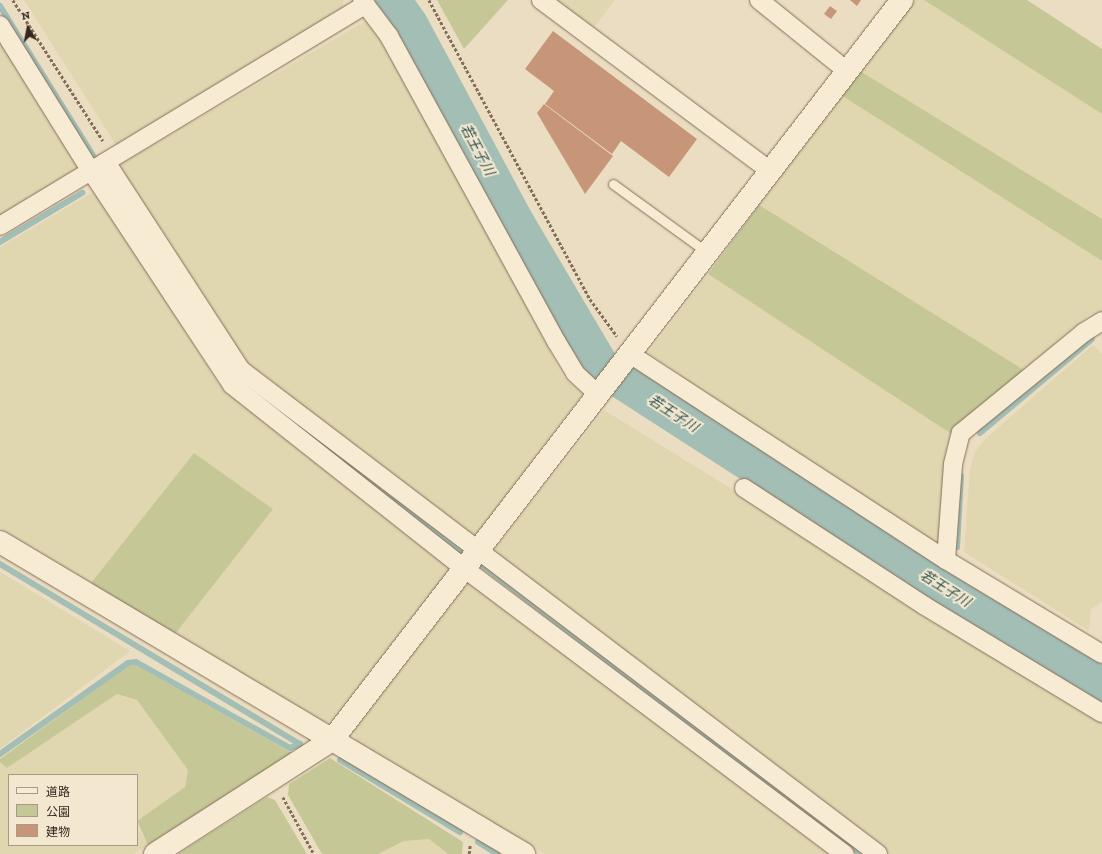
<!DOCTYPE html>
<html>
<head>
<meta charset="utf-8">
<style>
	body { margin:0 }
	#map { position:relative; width:1102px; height:854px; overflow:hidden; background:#ebddc1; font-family:"Zilla Slab","Noto Sans JP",serif }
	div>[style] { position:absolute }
	.farmland>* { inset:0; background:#e0d6af }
	.green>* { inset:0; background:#c5c896 }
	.stream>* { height:6px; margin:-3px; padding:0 3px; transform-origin:3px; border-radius:3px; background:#a3beb5 }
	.river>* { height:36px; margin:-18px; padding:0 18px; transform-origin:18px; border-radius:18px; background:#a3beb5 }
	.building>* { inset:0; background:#c79679 }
	.path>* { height:2.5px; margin-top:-1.25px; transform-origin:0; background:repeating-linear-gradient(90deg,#836e5a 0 3px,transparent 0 5px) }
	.roads { filter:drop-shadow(0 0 1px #836e5a) drop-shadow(0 0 1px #836e5a) }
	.service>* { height:9px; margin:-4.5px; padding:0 4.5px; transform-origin:4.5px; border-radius:4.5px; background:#f7ebd4 }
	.minor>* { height:18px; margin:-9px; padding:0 9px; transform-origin:9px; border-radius:9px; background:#f7ebd4 }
	.tertiary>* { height:22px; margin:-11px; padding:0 11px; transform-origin:11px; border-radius:11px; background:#f7ebd4 }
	span { translate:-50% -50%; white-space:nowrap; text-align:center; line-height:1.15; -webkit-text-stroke:4px #f3e7d0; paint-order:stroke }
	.water-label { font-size:14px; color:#2d534f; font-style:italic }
	.legend { position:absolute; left:8px; top:774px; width:130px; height:72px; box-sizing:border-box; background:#f3e7d0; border:1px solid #a79a88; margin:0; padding:5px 7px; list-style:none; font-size:12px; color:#34271d }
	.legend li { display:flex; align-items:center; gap:8px; height:20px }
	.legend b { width:20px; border:1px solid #a79a88 }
	.north { position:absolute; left:8px; top:8px; width:40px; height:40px; -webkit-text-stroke:3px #f3e7d0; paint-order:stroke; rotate:350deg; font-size:11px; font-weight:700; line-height:16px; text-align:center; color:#34271d }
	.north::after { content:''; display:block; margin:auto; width:14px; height:18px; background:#34271d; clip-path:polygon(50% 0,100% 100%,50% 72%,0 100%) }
</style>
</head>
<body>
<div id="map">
	<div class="farmland">
		<i style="clip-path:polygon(24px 0,344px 0,342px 10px,116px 145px)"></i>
		<i style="clip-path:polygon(551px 0,615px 0,592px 30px)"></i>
		<i style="clip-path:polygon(916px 0,924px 0,1102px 114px,1102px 219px,860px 71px)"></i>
		<i style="clip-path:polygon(364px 22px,372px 26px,470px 199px,564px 378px,583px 394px,475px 537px,244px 366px,122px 173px,121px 164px)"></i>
		<i style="clip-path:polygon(0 38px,81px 167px,0 220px)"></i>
		<i style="clip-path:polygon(841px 95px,1102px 261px,1102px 311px,1089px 315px,1024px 370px,759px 205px)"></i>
		<i style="clip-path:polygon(95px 191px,219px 384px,453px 567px,334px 720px,321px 723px,175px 634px,273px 509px,194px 453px,91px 583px,0 528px,0 247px)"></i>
		<i style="clip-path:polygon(708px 274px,953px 435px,944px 543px,937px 548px,648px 353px)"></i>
		<i style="clip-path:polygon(1093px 345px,1102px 354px,1102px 602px,1091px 609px,1089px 631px,964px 552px,970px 470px,975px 452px,984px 440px)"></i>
		<i style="clip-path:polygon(604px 410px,1102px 718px,1102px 854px,887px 854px,492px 553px)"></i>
		<i style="clip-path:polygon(0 572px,130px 651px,0 749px)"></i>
		<i style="clip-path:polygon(472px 578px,836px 854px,545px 854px,357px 741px,353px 731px)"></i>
		<i style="clip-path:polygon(117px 694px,137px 700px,188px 770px,185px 787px,137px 821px,137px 775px,9px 775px,9px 845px,137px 845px,137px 826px,148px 845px,134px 854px,0 854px,0 762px,7px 768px)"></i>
		<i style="clip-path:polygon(429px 839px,448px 854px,378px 854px,404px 841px)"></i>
	</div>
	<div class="green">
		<i style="clip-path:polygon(437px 0,508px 0,464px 49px)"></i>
		<i style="clip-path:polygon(924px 0,1027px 0,1102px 49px,1102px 114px)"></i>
		<i style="clip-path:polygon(860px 71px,1102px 219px,1102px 261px,841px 95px)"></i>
		<i style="clip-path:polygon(759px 205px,1024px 370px,953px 435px,708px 274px)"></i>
		<i style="clip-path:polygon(194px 453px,273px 509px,175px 634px,91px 583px)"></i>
		<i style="clip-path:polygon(136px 665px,292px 753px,148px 845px,137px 821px,185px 787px,188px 770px,137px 700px,117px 694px,7px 768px,0 762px,0 759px,128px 666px)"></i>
		<i style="clip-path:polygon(330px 758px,463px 842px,462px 854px,448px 854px,429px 839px,404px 841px,378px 854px,322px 854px,288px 795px,289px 784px)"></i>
		<i style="clip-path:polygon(267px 797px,275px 800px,307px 854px,178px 854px)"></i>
	</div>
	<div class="stream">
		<i style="left:0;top:6px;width:181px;rotate:58.1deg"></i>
		<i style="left:0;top:242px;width:96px;rotate:-30.9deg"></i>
		<i style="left:980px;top:433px;width:146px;rotate:-40deg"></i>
		<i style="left:344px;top:462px;width:150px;rotate:37.4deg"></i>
		<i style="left:957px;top:547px;width:71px;rotate:-86.8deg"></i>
		<i style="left:0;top:564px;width:350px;rotate:31deg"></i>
		<i style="left:482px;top:565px;width:477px;rotate:37.3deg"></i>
		<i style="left:936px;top:584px;width:12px;rotate:-59deg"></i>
		<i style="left:0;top:754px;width:157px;rotate:-35.4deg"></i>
		<i style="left:128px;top:663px;width:8px;rotate:-7deg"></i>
		<i style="left:136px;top:662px;width:176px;rotate:29.2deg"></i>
		<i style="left:290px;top:748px;width:11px;rotate:-22deg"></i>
		<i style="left:340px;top:760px;width:140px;rotate:31deg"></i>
		<i style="left:478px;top:842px;width:22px;rotate:32deg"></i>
	</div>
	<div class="river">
		<i style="left:393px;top:0;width:29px;rotate:55deg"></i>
		<i style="left:410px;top:24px;width:222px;rotate:61.8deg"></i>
		<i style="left:515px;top:220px;width:173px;rotate:59.4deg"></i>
		<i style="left:603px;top:369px;width:396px;rotate:32.8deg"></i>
		<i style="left:936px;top:584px;width:194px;rotate:31.3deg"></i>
	</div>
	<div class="building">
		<i style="clip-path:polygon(850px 0,861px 0,857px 6px)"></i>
		<i style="clip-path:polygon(830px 6px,837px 11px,831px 19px,824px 14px)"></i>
		<i style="clip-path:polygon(553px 31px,697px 139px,669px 177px,621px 141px,612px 154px,545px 104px,554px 91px,525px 69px)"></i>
		<i style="clip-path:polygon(544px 104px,613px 156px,585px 194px,537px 113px)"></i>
	</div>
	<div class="path">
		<i style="left:13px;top:0;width:167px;rotate:57.4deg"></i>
		<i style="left:429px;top:0;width:340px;rotate:61.7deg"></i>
		<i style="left:590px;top:299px;width:46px;rotate:53.9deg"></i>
		<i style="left:283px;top:797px;width:65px;rotate:61.5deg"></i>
		<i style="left:469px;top:854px;width:9px;rotate:-84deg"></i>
	</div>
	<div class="roads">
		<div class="service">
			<i style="left:613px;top:184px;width:117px;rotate:36deg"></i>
		</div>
		<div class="minor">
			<i style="left:362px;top:0;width:45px;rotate:53.1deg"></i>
			<i style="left:389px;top:36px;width:348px;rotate:61.3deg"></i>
			<i style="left:556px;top:341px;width:37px;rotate:59deg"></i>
			<i style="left:575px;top:373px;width:33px;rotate:43deg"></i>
			<i style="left:541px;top:0;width:286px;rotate:36.7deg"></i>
			<i style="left:759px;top:0;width:113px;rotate:38.9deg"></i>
			<i style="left:0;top:25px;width:172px;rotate:58.1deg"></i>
			<i style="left:91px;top:171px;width:256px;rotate:56.6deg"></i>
			<i style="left:232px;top:385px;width:297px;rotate:38.3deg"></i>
			<i style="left:465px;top:569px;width:475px;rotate:36.9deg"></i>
			<i style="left:106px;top:162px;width:248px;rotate:57deg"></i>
			<i style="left:241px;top:370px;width:800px;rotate:37.23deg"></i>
			<i style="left:0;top:226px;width:427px;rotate:-31.2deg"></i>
			<i style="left:630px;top:354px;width:377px;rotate:33.1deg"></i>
			<i style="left:946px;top:560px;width:182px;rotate:31.1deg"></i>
			<i style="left:744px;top:488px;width:216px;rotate:33.1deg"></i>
			<i style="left:925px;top:606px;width:207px;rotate:31.2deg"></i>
			<i style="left:946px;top:560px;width:96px;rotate:-85.8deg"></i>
			<i style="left:953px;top:464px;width:32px;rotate:-76deg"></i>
			<i style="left:961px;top:433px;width:158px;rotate:-39.3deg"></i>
			<i style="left:1083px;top:333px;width:22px;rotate:-32deg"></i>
		</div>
		<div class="tertiary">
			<i style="left:0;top:542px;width:610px;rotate:30.77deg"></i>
			<i style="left:155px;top:854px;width:211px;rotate:-32.8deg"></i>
			<i style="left:332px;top:740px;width:934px;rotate:-52.39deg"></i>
		</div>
	</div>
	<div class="water-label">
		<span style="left:477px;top:150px;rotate:62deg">若王子川</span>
		<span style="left:673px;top:414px;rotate:33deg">若王子川</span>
		<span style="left:945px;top:589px;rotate:32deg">若王子川</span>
	</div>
	<ul class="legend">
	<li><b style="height:5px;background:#f7ebd4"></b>道路</li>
	<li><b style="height:11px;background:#c5c896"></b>公園</li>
	<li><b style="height:11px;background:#c79679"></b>建物</li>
	</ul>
	<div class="north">N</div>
</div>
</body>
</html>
